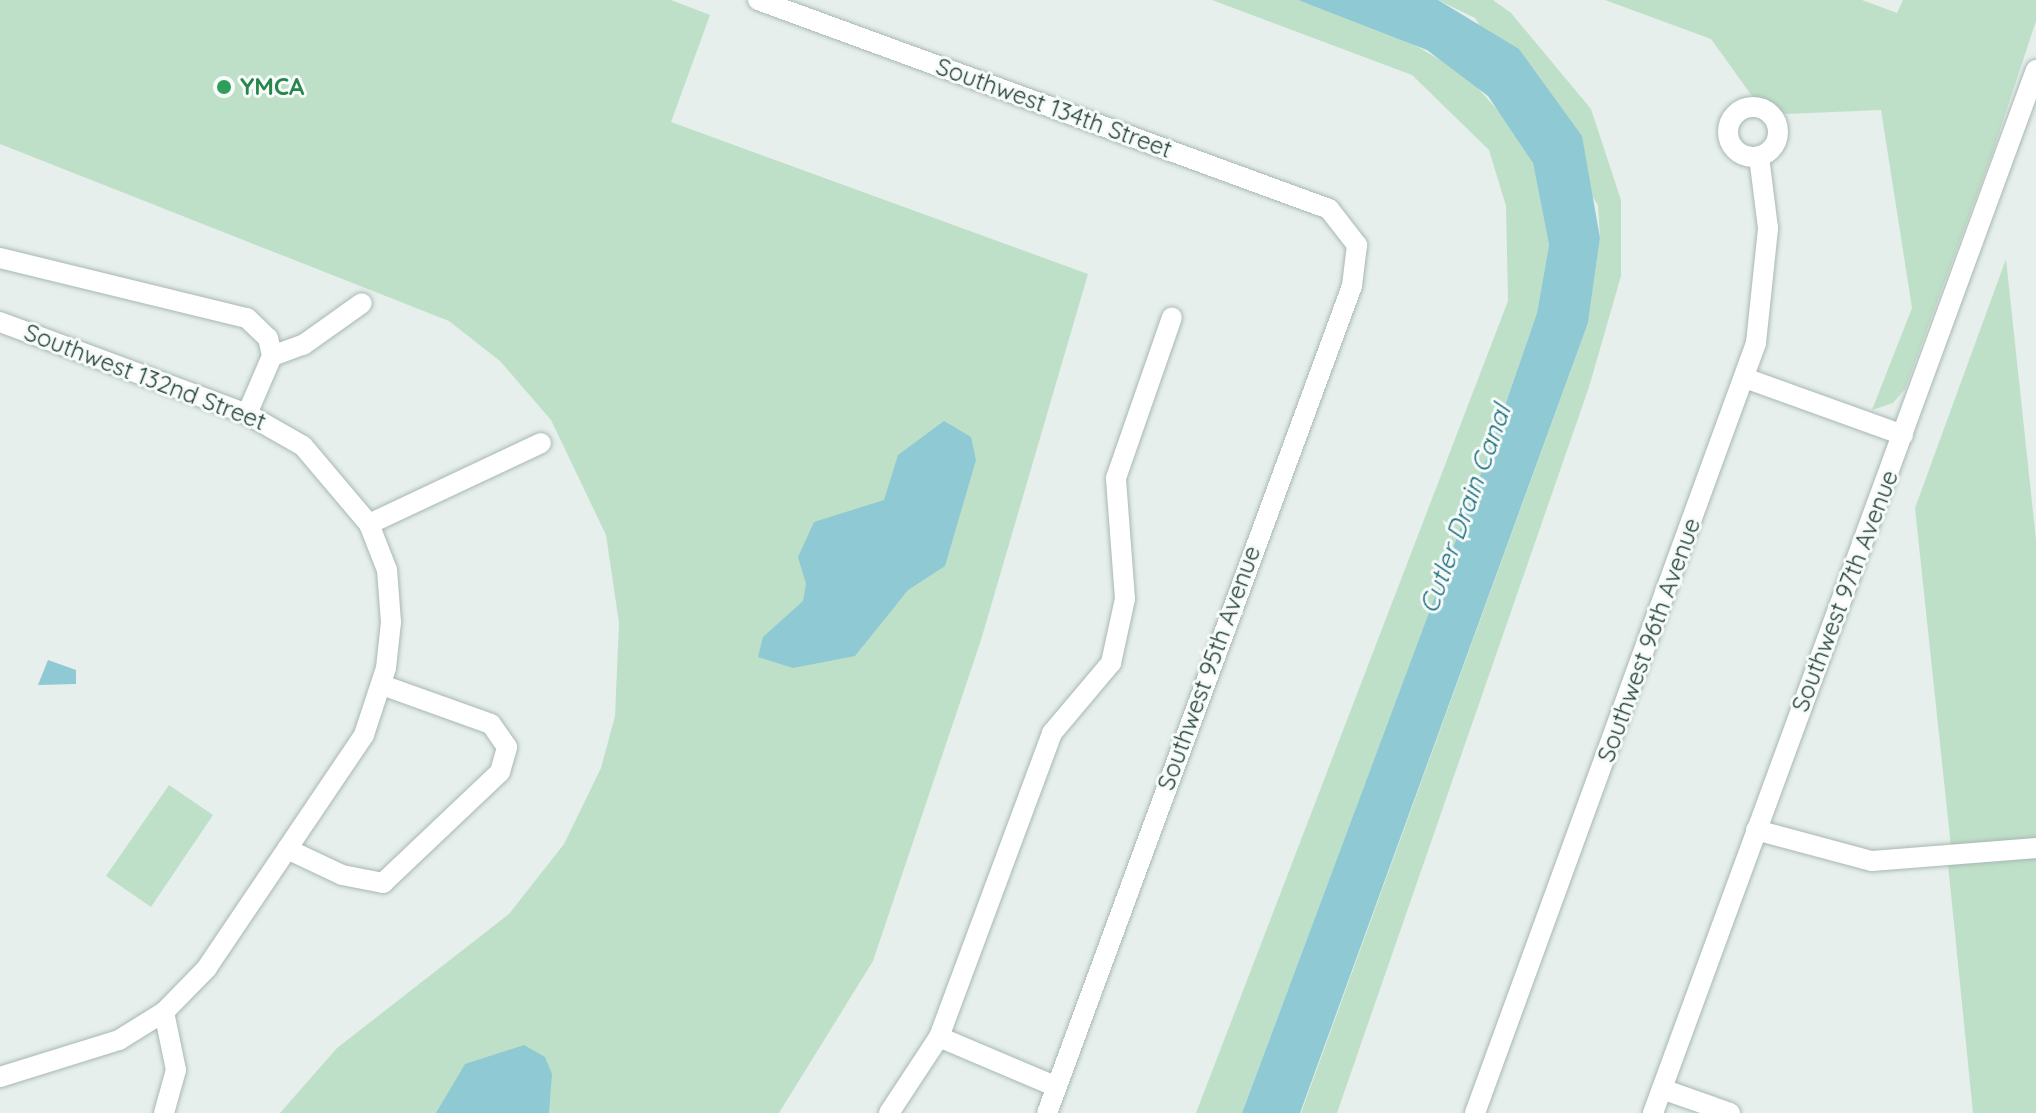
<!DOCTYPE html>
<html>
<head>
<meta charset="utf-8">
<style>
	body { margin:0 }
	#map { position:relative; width:2036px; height:1113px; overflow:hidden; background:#e6efeb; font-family:Quicksand,sans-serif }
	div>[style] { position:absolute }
	.green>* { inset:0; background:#bfe0c8 }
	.water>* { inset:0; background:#8ec9d4 }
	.roads { filter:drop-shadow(0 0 2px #a8b8b2) drop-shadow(0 0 2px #a8b8b2) }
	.minor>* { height:20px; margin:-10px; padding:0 10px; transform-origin:10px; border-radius:10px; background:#fff }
	.minor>.ring { margin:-10px; padding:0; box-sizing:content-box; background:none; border:20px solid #fff; border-radius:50% }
	.dots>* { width:22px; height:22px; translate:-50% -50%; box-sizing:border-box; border:4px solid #f7fbf9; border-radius:50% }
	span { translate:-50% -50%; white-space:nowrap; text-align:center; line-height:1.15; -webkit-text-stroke:6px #f7fbf9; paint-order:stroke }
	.leisure-label { font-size:24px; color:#27864d; font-weight:700 }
	.left { translate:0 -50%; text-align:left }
	.street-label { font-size:24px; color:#24423a }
	.water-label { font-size:26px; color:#1c6f80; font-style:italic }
</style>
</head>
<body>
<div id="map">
	<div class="green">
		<i style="clip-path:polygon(0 0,671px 0,710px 15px,671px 122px,1088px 274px,981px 640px,873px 961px,779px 1113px,280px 1113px,337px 1048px,509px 914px,564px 844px,601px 768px,615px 716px,619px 623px,606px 535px,551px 420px,500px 361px,449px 321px,0 144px)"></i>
		<i style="clip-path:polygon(1212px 0,1298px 0,1406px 40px,1466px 75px,1518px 133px,1533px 163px,1549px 245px,1537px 313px,1490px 449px,1242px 1113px,1196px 1113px,1508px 301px,1506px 206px,1489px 150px,1412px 75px)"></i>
		<i style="clip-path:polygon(1438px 0,1493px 0,1511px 13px,1591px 109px,1621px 200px,1621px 276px,1589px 387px,1337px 1113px,1301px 1113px,1588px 323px,1600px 238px,1598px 205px,1475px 18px)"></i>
		<i style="clip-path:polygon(1605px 0,1862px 0,1897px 13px,1903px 0,2036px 0,2036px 21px,1993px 151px,1905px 389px,1893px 403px,1872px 410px,1912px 308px,1881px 110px,1786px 114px,1752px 96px,1711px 39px)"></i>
		<i style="clip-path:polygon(2006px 259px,2036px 540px,2036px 838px,1951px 847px,1915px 508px)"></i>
		<i style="clip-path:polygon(169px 785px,213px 815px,151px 907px,106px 876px)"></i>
		<i style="clip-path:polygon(2036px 857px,2036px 1113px,1973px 1113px,1948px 864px)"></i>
	</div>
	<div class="water">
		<i style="clip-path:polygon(1298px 0,1438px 0,1519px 49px,1582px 136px,1600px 238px,1588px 323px,1300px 1113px,1242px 1113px,1490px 449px,1537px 313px,1549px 245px,1533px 163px,1488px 96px,1427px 50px)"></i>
		<i style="clip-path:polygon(944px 421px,971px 437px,976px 460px,945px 566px,908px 590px,855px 656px,793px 668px,758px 657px,763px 637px,803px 601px,806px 584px,798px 557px,814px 522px,884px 500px,898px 455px)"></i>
		<i style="clip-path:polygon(48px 660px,76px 670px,76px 684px,38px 685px)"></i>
		<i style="clip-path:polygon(524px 1045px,545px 1057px,552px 1074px,549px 1113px,436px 1113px,465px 1064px)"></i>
	</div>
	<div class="roads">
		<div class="minor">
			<i style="left:758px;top:0;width:608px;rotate:20.1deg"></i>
			<i style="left:1329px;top:209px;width:46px;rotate:52.1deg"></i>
			<i style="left:1357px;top:245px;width:41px;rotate:97deg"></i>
			<i style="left:1352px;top:286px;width:881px;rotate:110.24deg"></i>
			<i class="ring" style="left:1728px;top:107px;width:30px;height:30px"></i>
			<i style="left:0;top:258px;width:254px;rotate:13.7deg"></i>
			<i style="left:247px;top:318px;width:29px;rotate:44deg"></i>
			<i style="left:268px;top:338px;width:18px;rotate:77deg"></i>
			<i style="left:272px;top:356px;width:63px;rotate:113.3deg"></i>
			<i style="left:0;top:322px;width:264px;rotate:20.4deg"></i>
			<i style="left:247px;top:414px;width:64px;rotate:29.7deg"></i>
			<i style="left:303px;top:446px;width:102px;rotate:49.8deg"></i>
			<i style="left:369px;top:524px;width:49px;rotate:68.6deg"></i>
			<i style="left:387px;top:570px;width:52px;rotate:85.6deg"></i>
			<i style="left:391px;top:622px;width:46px;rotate:96.2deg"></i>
			<i style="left:386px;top:668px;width:71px;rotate:108.2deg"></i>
			<i style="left:364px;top:735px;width:281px;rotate:124deg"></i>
			<i style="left:207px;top:968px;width:62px;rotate:134.3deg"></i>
			<i style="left:164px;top:1012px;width:53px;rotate:148.1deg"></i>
			<i style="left:119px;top:1040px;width:125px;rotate:162.7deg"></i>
			<i style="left:272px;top:356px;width:33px;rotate:-20deg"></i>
			<i style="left:303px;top:345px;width:72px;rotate:-35.4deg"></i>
			<i style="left:1745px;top:378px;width:168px;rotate:19.8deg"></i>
			<i style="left:369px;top:524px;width:190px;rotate:-25.2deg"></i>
			<i style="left:1756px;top:830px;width:120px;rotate:15deg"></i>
			<i style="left:1872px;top:861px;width:165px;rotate:-4.5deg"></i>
			<i style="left:287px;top:849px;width:61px;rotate:25.3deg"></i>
			<i style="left:342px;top:875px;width:42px;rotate:11deg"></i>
			<i style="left:383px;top:883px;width:161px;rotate:-43.5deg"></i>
			<i style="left:500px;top:772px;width:26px;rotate:-74deg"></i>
			<i style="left:507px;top:747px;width:28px;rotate:-125deg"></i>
			<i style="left:491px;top:724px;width:116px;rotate:-160.3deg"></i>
			<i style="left:164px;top:1012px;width:59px;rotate:78.3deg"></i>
			<i style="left:176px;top:1070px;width:45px;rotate:105.6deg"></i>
			<i style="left:939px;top:1037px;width:128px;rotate:23deg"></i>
			<i style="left:1662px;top:1089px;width:72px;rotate:19.4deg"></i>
			<i style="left:889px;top:1113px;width:91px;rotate:-56.7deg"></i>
			<i style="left:939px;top:1037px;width:324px;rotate:-69.6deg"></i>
			<i style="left:1052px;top:733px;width:92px;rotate:-49.9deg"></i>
			<i style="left:1111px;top:663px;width:66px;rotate:-77.7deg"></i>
			<i style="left:1125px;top:599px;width:121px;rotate:-94.3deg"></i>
			<i style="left:1116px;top:478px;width:170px;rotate:-70.8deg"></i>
			<i style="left:1475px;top:1113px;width:820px;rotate:-69.95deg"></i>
			<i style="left:1756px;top:343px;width:116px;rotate:-84deg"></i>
			<i style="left:1768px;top:228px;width:72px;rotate:-97.2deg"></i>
			<i style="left:1653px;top:1113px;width:1111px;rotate:-69.84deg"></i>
		</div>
	</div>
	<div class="dots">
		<i style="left:224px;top:87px;background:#2e9e5b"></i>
	</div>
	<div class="leisure-label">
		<span class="left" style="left:240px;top:87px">YMCA</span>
	</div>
	<div class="street-label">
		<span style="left:1054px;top:108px;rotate:20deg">Southwest 134th Street</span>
		<span style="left:145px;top:377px;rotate:21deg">Southwest 132nd Street</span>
		<span style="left:1845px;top:591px;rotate:-69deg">Southwest 97th Avenue</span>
		<span style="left:1649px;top:640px;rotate:-70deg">Southwest 96th Avenue</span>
		<span style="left:1209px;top:668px;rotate:-70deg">Southwest 95th Avenue</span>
	</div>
	<div class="water-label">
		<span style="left:1465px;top:509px;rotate:-70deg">Cutler Drain Canal</span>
	</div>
</div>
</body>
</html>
